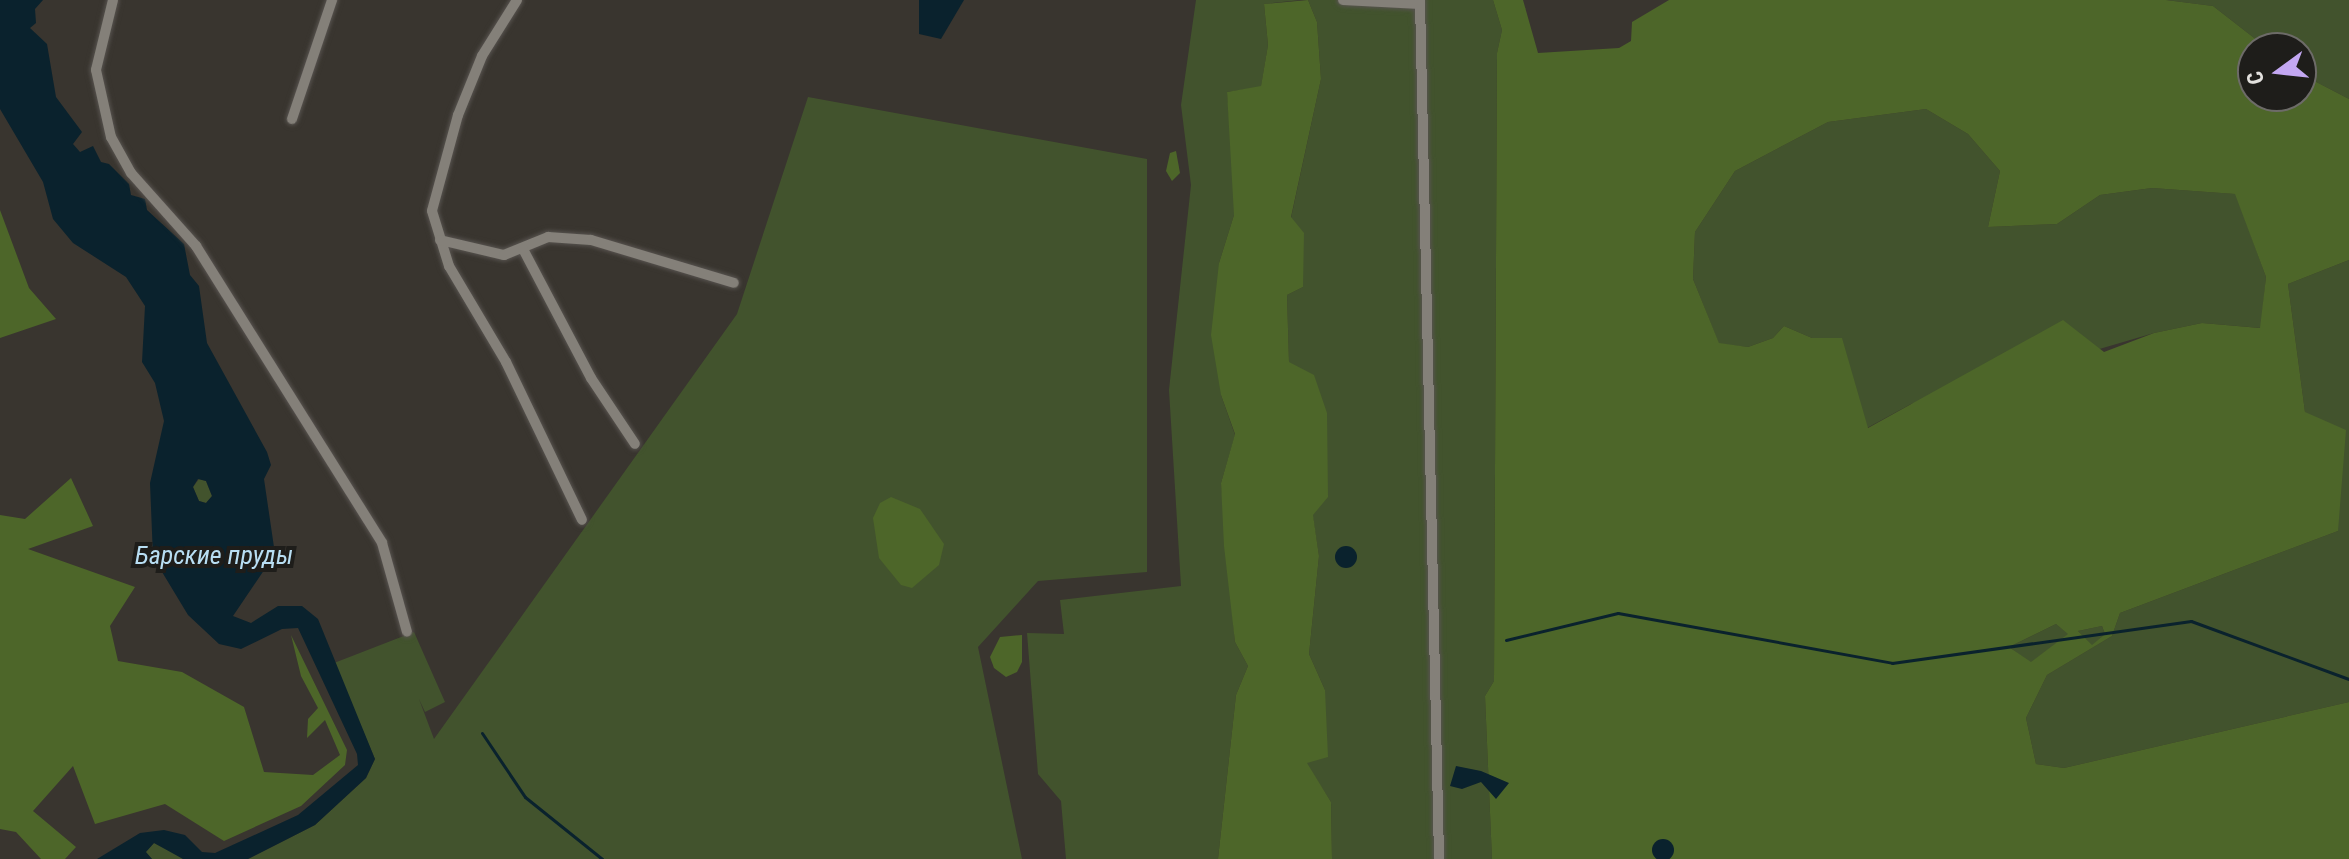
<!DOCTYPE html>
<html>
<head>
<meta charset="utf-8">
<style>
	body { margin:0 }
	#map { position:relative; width:2349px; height:859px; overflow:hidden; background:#39352f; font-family:"Roboto Condensed",sans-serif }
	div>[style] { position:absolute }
	.green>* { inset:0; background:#42532d }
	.forest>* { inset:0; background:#4d6629 }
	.water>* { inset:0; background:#0a222d }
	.round { border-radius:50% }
	.stream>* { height:3px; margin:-1.5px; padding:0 1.5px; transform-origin:1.5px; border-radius:1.5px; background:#0a222d }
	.roads { filter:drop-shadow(0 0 2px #57534f) drop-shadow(0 0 2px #57534f) }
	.minor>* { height:10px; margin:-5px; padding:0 5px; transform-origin:5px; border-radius:5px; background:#848079 }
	span { translate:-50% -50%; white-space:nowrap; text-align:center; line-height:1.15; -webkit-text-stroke:8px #1e1d1a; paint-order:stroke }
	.water-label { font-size:26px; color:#b8def3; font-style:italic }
	.north { position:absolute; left:2237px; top:32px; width:80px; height:80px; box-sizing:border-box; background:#1e1d1a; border:2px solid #6d6b68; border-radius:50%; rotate:255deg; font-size:22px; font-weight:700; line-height:32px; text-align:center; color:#e3e1de }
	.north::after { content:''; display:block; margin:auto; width:28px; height:36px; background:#c3a7f2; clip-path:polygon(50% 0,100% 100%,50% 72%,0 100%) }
</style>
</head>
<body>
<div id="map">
	<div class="green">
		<i style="clip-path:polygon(1196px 0,1301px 0,1264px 4px,1268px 45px,1261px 87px,1227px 92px,1235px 185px,1234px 215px,1219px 263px,1221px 395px,1235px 435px,1221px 483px,1235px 642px,1248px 666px,1236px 695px,1218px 859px,1066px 859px,1061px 801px,1038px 774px,1027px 633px,1064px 634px,1060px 600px,1181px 586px,1169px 390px,1191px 185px,1181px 105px)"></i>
		<i style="clip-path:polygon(1308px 0,1493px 0,1502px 30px,1497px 53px,1494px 681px,1485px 696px,1492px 859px,1332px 859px,1331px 802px,1306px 763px,1325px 690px,1309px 654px,1319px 556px,1289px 363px,1287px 295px,1303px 287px,1291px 218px,1321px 79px,1317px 22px)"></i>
		<i style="clip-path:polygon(2166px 0,2349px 0,2349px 99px,2301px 74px,2301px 48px,2267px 48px,2213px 6px)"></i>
		<i style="clip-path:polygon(808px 97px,1147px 159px,1147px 572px,1038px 581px,978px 647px,1022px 859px,248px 859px,315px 825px,366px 778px,375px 759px,334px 663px,414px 632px,445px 702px,425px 712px,419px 699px,434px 739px,737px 314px)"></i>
		<i style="clip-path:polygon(1926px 109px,1968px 134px,2000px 171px,1988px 227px,2057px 224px,2100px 195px,2152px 188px,2236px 194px,2266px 277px,2261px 328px,2202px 323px,2154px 333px,1911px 404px,1867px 428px,1812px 338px,1784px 326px,1773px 338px,1748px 347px,1719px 344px,1693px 279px,1695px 232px,1735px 171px,1828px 122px)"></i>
		<i style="clip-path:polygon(2349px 260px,2349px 702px,2064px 768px,2036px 764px,2026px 718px,2047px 675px,2112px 636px,2120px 613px,2338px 531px,2305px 412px,2288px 284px)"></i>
		<i style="clip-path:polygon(199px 479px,206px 481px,212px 496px,206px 503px,199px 501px,193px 487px)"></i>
		<i style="clip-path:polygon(2056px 624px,2069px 634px,2031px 663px,2009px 647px)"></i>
		<i style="clip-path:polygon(2102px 626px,2105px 634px,2092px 646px,2078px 631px)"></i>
		<i style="clip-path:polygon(154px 843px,175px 853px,183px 859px,152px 859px,145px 852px)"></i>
	</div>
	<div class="forest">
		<i style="clip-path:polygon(1308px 0,1317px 22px,1321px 79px,1291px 217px,1304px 233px,1303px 287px,1287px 295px,1289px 362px,1314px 375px,1327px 413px,1328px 497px,1313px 515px,1319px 556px,1309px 654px,1325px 690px,1328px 757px,1307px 763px,1331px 802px,1332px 859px,1218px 859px,1236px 695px,1248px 666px,1235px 642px,1224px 546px,1221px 483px,1235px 434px,1221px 395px,1211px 335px,1219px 263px,1234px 215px,1227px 92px,1261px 86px,1268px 45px,1264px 4px)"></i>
		<i style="clip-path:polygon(evenodd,1493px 0,1523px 0,1538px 53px,1619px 48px,1631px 41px,1632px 22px,1669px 0,2166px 0,2213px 6px,2267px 48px,2253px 48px,2253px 96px,2301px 96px,2301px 74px,2349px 99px,2349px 260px,2288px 284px,2305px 412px,2346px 430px,2338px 531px,2120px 613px,2112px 636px,2047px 675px,2026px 718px,2036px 764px,2064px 768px,2349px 702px,2349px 859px,1492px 859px,1485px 696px,1494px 681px,1497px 53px,1502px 30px,1493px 0,1926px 109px,1968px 134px,2000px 171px,1988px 227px,2057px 224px,2100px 195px,2152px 188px,2235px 194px,2266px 277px,2260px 328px,2202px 323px,2154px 333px,2104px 352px,2063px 320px,1868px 428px,1842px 338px,1812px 338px,1784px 326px,1773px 338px,1748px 347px,1719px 343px,1693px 279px,1695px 232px,1735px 171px,1828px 122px,1926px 109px,1493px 0,2056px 624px,2068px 634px,2031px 662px,2009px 647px,2056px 624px,1493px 0,2102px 626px,2105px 634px,2092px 645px,2078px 631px,2102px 626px)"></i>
		<i style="clip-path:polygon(1176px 151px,1180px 173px,1172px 181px,1166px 171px,1170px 153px)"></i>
		<i style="clip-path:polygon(0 210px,29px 288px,56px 319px,0 338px)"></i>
		<i style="clip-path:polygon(71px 478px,93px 526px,28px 549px,135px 587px,110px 626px,118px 661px,182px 672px,244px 707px,264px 772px,313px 775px,340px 755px,325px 720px,307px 738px,308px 719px,318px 708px,301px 676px,291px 635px,347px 750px,345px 765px,301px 806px,224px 841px,165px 804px,95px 824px,73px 766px,33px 811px,76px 847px,65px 859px,41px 859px,16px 832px,0 829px,0 515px,25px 519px)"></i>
		<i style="clip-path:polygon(891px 497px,920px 509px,944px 544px,939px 565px,912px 588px,901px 585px,879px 558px,873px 518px,880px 503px)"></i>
		<i style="clip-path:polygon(1022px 635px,1022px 662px,1017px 672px,1006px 677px,994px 668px,990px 657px,1000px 637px)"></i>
	</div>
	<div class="water">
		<i style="clip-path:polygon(evenodd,0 0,43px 0,35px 9px,36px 23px,30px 28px,47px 44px,56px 97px,82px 132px,73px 144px,80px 152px,93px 146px,101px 162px,109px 164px,129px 184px,131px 195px,145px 199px,147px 210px,184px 244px,190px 275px,199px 286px,207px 343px,267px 452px,271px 465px,264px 479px,275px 554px,233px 616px,251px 623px,278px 606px,302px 606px,318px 619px,375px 759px,366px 778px,315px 825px,248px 859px,183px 859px,154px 843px,146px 852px,152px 859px,97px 859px,140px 833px,164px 830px,185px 835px,202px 852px,215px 853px,298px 815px,358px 765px,357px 754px,298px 628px,282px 629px,241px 649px,219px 644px,188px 615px,153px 557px,150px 483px,164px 421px,155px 383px,142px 362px,145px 306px,126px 277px,73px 243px,53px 219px,43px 182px,0 109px,0 0,198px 479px,206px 481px,212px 496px,206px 503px,199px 501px,193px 487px,198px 479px)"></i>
		<i style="clip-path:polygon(919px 0,964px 0,941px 39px,919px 34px)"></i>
		<i class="round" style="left:1335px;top:546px;width:22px;height:22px"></i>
		<i style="clip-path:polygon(1456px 766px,1481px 771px,1509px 783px,1496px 799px,1481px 782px,1462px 789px,1450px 786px)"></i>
		<i class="round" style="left:1652px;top:839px;width:22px;height:22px"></i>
	</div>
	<div class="stream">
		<i style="left:1506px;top:640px;width:115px;rotate:-13.6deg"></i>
		<i style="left:1618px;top:613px;width:279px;rotate:10.3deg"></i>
		<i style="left:1892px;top:663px;width:302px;rotate:-8deg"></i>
		<i style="left:2191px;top:621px;width:168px;rotate:20.2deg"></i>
		<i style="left:482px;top:733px;width:77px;rotate:56.1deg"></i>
		<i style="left:525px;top:797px;width:99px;rotate:38.8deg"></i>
	</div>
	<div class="roads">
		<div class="minor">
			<i style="left:113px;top:0;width:72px;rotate:103.7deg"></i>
			<i style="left:96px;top:70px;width:69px;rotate:77.4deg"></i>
			<i style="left:111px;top:137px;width:41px;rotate:60.9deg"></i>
			<i style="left:131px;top:173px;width:98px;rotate:48.3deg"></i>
			<i style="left:196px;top:246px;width:350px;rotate:57.9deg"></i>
			<i style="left:382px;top:543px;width:92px;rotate:74.3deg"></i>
			<i style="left:517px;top:0;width:66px;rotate:122deg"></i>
			<i style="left:482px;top:56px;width:64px;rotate:112.1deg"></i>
			<i style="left:458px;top:115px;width:99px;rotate:105.2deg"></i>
			<i style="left:432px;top:211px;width:58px;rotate:72.8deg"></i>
			<i style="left:449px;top:266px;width:112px;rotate:59.3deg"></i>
			<i style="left:506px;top:362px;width:175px;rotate:64.3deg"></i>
			<i style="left:1343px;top:0;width:77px;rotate:3deg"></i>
			<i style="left:1420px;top:0;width:859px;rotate:88.73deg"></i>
			<i style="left:292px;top:119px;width:126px;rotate:-71.4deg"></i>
			<i style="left:440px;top:240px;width:66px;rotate:13.2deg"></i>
			<i style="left:504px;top:255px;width:48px;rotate:-22.2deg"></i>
			<i style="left:548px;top:237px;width:43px;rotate:4deg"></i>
			<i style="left:591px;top:240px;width:149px;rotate:16.7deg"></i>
			<i style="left:523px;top:249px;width:146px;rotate:62.2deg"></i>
			<i style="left:591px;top:378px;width:79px;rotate:56.3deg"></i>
		</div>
	</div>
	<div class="water-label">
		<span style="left:214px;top:556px">Барские пруды</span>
	</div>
	<div class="north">С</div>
</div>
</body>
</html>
